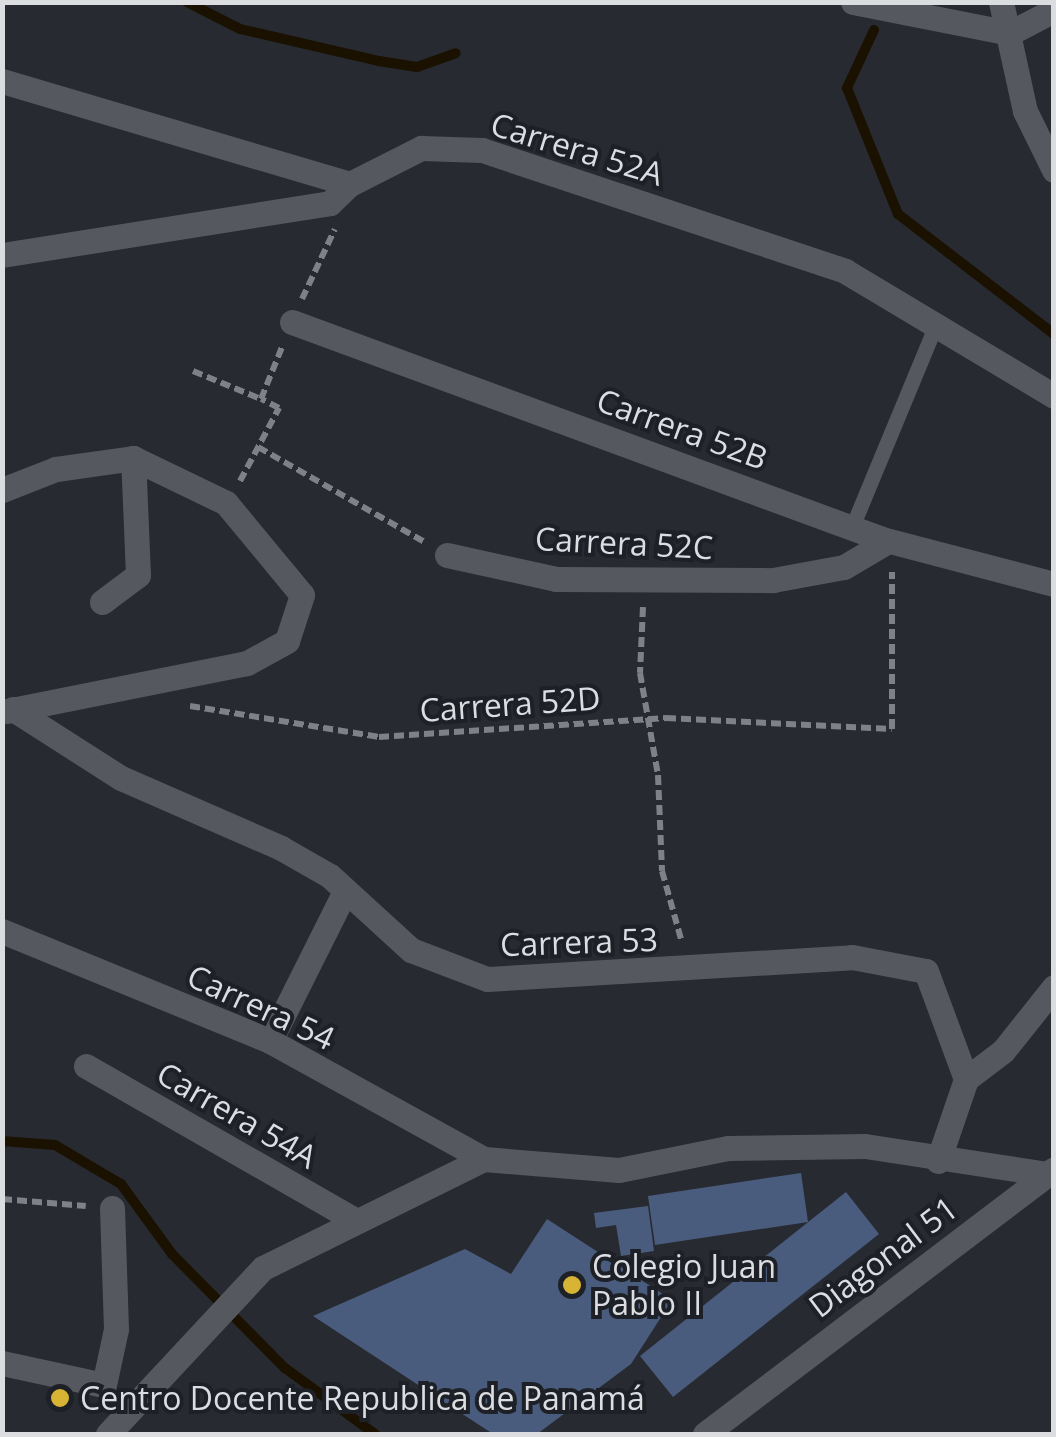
<!DOCTYPE html>
<html>
<head>
<meta charset="utf-8">
<style>
	body { margin:0 }
	#map { position:relative; width:1056px; height:1437px; overflow:hidden; background:#272a30; font-family:"Open Sans",sans-serif }
	div>[style] { position:absolute }
	.stream>* { height:10px; margin:-5px; padding:0 5px; transform-origin:5px; border-radius:5px; background:#1a1100 }
	.building>* { inset:0; background:#4a5c7d }
	.path>* { height:6px; margin-top:-3px; transform-origin:0; background:repeating-linear-gradient(90deg,#7e8186 0 10px,transparent 0 15px) }
	.service>* { height:15px; margin:-7.5px; padding:0 7.5px; transform-origin:7.5px; border-radius:7.5px; background:#55595f }
	.minor>* { height:25px; margin:-12.5px; padding:0 12.5px; transform-origin:12.5px; border-radius:12.5px; background:#55595f }
	.tertiary>* { height:25px; margin:-12.5px; padding:0 12.5px; transform-origin:12.5px; border-radius:12.5px; background:#55595f }
	.dots>* { width:28px; height:28px; translate:-50% -50%; box-sizing:border-box; border:5px solid #1d2026; border-radius:50% }
	span { translate:-50% -50%; white-space:nowrap; text-align:center; line-height:1.15; -webkit-text-stroke:8px #1d2026; paint-order:stroke }
	.street-label { font-size:32px; color:#dbdde1 }
	.poi-label { font-size:32px; color:#dbdde1 }
	.left { translate:0 -50%; text-align:left }
	.frame { position:absolute; inset:0; border:5px solid #dbdde1; pointer-events:none }
</style>
</head>
<body>
<div id="map">
	<div class="stream">
		<i style="left:187px;top:2px;width:59px;rotate:27deg"></i>
		<i style="left:240px;top:29px;width:143px;rotate:13deg"></i>
		<i style="left:379px;top:61px;width:38px;rotate:9deg"></i>
		<i style="left:417px;top:67px;width:41px;rotate:-19.7deg"></i>
		<i style="left:874px;top:30px;width:64px;rotate:115deg"></i>
		<i style="left:847px;top:88px;width:136px;rotate:68deg"></i>
		<i style="left:898px;top:214px;width:197px;rotate:37.6deg"></i>
		<i style="left:2px;top:1141px;width:53px;rotate:4.3deg"></i>
		<i style="left:55px;top:1145px;width:77px;rotate:30.6deg"></i>
		<i style="left:121px;top:1184px;width:87px;rotate:53.9deg"></i>
		<i style="left:172px;top:1254px;width:161px;rotate:45.3deg"></i>
		<i style="left:285px;top:1368px;width:112px;rotate:36.3deg"></i>
	</div>
	<div class="building">
		<i style="clip-path:polygon(801px 1173px,808px 1222px,655px 1245px,648px 1196px)"></i>
		<i style="clip-path:polygon(846px 1192px,879px 1234px,673px 1397px,640px 1356px)"></i>
		<i style="clip-path:polygon(648px 1206px,654px 1251px,621px 1256px,616px 1225px,596px 1228px,594px 1213px)"></i>
		<i style="clip-path:polygon(547px 1219px,672px 1300px,631px 1364px,537px 1434px,493px 1434px,313px 1316px,465px 1249px,511px 1274px)"></i>
	</div>
	<div class="path">
		<i style="left:302px;top:299px;width:77px;rotate:-64.8deg"></i>
		<i style="left:193px;top:371px;width:74px;rotate:22.4deg"></i>
		<i style="left:258px;top:447px;width:193px;rotate:29.7deg"></i>
		<i style="left:240px;top:481px;width:83px;rotate:-61.9deg"></i>
		<i style="left:279px;top:408px;width:20px;rotate:-153deg"></i>
		<i style="left:261px;top:399px;width:56px;rotate:-68deg"></i>
		<i style="left:643px;top:607px;width:66px;rotate:92.6deg"></i>
		<i style="left:640px;top:673px;width:104px;rotate:80deg"></i>
		<i style="left:658px;top:775px;width:96px;rotate:87.6deg"></i>
		<i style="left:662px;top:871px;width:71px;rotate:74.4deg"></i>
		<i style="left:190px;top:706px;width:192px;rotate:9.3deg"></i>
		<i style="left:379px;top:737px;width:288px;rotate:-3.8deg"></i>
		<i style="left:666px;top:718px;width:226px;rotate:2.8deg"></i>
		<i style="left:892px;top:729px;width:157px;rotate:-90deg"></i>
		<i style="left:2px;top:1199px;width:84px;rotate:4.8deg"></i>
	</div>
	<div class="service">
		<i style="left:852px;top:527px;width:217px;rotate:-67.5deg"></i>
	</div>
	<div class="minor">
		<i style="left:853px;top:2px;width:160px;rotate:11.2deg"></i>
		<i style="left:1010px;top:33px;width:50px;rotate:-27.6deg"></i>
		<i style="left:1001px;top:2px;width:112px;rotate:77.6deg"></i>
		<i style="left:1025px;top:111px;width:66px;rotate:63.8deg"></i>
		<i style="left:2px;top:81px;width:363px;rotate:16.5deg"></i>
		<i style="left:350px;top:184px;width:80px;rotate:-26.9deg"></i>
		<i style="left:421px;top:148px;width:61px;rotate:1.9deg"></i>
		<i style="left:482px;top:150px;width:383px;rotate:18.4deg"></i>
		<i style="left:845px;top:271px;width:244px;rotate:30.9deg"></i>
		<i style="left:2px;top:255px;width:332px;rotate:-9deg"></i>
		<i style="left:330px;top:203px;width:28px;rotate:-44deg"></i>
		<i style="left:292px;top:322px;width:629px;rotate:20.19deg"></i>
		<i style="left:882px;top:539px;width:178px;rotate:14.7deg"></i>
		<i style="left:2px;top:490px;width:58px;rotate:-21.3deg"></i>
		<i style="left:56px;top:469px;width:78px;rotate:-8.1deg"></i>
		<i style="left:133px;top:458px;width:103px;rotate:25.8deg"></i>
		<i style="left:226px;top:503px;width:119px;rotate:50.4deg"></i>
		<i style="left:302px;top:595px;width:48px;rotate:108.1deg"></i>
		<i style="left:287px;top:641px;width:46px;rotate:151.2deg"></i>
		<i style="left:247px;top:663px;width:245px;rotate:168.7deg"></i>
		<i style="left:447px;top:555px;width:112px;rotate:12.4deg"></i>
		<i style="left:556px;top:579px;width:217px;rotate:0.3deg"></i>
		<i style="left:773px;top:580px;width:72px;rotate:-10.4deg"></i>
		<i style="left:844px;top:567px;width:51px;rotate:-30.6deg"></i>
		<i style="left:102px;top:602px;width:45px;rotate:-36.9deg"></i>
		<i style="left:138px;top:575px;width:117px;rotate:-92.4deg"></i>
		<i style="left:13px;top:709px;width:128px;rotate:32.6deg"></i>
		<i style="left:121px;top:778px;width:175px;rotate:23.6deg"></i>
		<i style="left:281px;top:848px;width:56px;rotate:29.7deg"></i>
		<i style="left:330px;top:876px;width:110px;rotate:42.4deg"></i>
		<i style="left:411px;top:950px;width:81px;rotate:20.9deg"></i>
		<i style="left:487px;top:979px;width:366px;rotate:-3.4deg"></i>
		<i style="left:852px;top:957px;width:75px;rotate:10.7deg"></i>
		<i style="left:926px;top:971px;width:115px;rotate:69.7deg"></i>
		<i style="left:2px;top:931px;width:290px;rotate:22.3deg"></i>
		<i style="left:270px;top:1041px;width:244px;rotate:28.9deg"></i>
		<i style="left:270px;top:1041px;width:168px;rotate:-63.4deg"></i>
		<i style="left:86px;top:1066px;width:310px;rotate:29.8deg"></i>
		<i style="left:938px;top:1161px;width:87px;rotate:-71.1deg"></i>
		<i style="left:966px;top:1079px;width:46px;rotate:-37.1deg"></i>
		<i style="left:1003px;top:1051px;width:82px;rotate:-51.4deg"></i>
		<i style="left:2px;top:1363px;width:104px;rotate:12.2deg"></i>
		<i style="left:104px;top:1385px;width:57px;rotate:-77.9deg"></i>
		<i style="left:116px;top:1329px;width:121px;rotate:-91.9deg"></i>
		<i style="left:108px;top:1434px;width:227px;rotate:-47deg"></i>
		<i style="left:263px;top:1268px;width:246px;rotate:-26.3deg"></i>
		<i style="left:484px;top:1159px;width:135px;rotate:4.7deg"></i>
		<i style="left:619px;top:1170px;width:111px;rotate:-11.4deg"></i>
		<i style="left:728px;top:1148px;width:137px;rotate:-0.8deg"></i>
		<i style="left:865px;top:1146px;width:185px;rotate:8.7deg"></i>
	</div>
	<div class="tertiary">
		<i style="left:705px;top:1434px;width:438px;rotate:-37.2deg"></i>
	</div>
	<div class="dots">
		<i style="left:572px;top:1285px;background:#d8b434"></i>
		<i style="left:60px;top:1398px;background:#d8b434"></i>
	</div>
	<div class="street-label">
		<span style="left:577px;top:149px;rotate:17deg">Carrera 52A</span>
		<span style="left:682px;top:429px;rotate:20deg">Carrera 52B</span>
		<span style="left:624px;top:543px;rotate:3deg">Carrera 52C</span>
		<span style="left:510px;top:704px;rotate:-4deg">Carrera 52D</span>
		<span style="left:579px;top:942px;rotate:-2deg">Carrera 53</span>
		<span style="left:261px;top:1007px;rotate:25deg">Carrera 54</span>
		<span style="left:237px;top:1115px;rotate:30deg">Carrera 54A</span>
		<span style="left:883px;top:1257px;rotate:-37deg">Diagonal 51</span>
	</div>
	<div class="poi-label">
		<span class="left" style="left:592px;top:1285px">Colegio Juan<br>Pablo II</span>
		<span class="left" style="left:80px;top:1398px">Centro Docente Republica de Panamá</span>
	</div>
	<div class="frame"></div>
</div>
</body>
</html>
